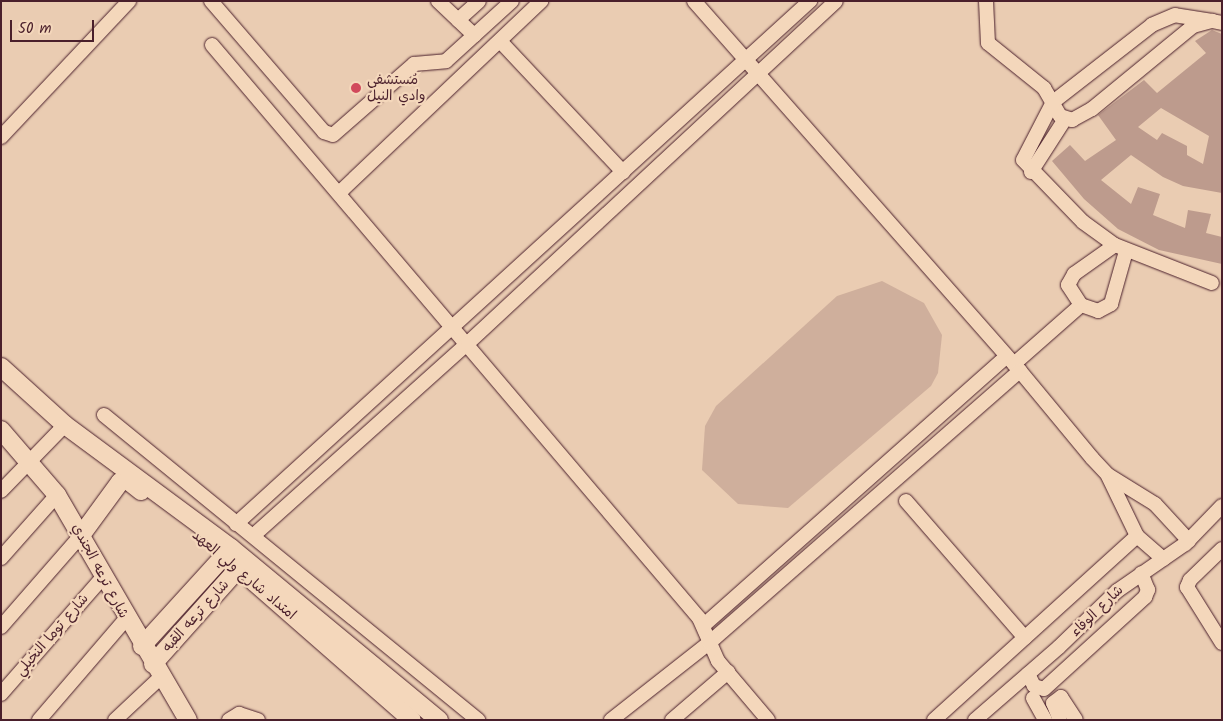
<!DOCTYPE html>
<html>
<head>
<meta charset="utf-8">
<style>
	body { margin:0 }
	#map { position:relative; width:1223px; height:721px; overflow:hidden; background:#eaccb2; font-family:Kalam,"Playpen Sans Arabic",sans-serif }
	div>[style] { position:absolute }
	.green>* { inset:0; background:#cfaf9c }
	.building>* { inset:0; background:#bd9b8d }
	.roads { filter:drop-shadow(0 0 1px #4a1f2b) drop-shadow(0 0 1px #4a1f2b) }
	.minor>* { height:14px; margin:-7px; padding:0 7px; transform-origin:7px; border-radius:7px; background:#f4d7bb }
	.major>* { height:18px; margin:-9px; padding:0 9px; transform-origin:9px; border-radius:9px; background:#f4d7bb }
	.dots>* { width:14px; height:14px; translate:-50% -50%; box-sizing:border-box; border:2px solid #f4d7bb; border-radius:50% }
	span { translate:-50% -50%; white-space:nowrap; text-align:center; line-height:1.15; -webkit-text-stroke:4.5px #f4d7bb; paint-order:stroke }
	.poi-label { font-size:14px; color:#4a1f2b }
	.left { translate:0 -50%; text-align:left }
	.street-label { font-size:14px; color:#4a1f2b }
	.frame { position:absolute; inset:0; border:2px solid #4a1f2b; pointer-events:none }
	.scale { position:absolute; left:10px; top:20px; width:84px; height:22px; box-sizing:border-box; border:2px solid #4a1f2b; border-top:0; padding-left:6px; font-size:15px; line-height:18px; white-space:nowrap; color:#4a1f2b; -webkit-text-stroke:4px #f4d7bb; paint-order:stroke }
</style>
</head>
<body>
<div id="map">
	<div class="green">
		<i style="clip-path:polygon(882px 281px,924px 303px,942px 335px,938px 373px,931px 386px,788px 508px,738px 504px,702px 470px,705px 426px,716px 406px,837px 296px)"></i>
	</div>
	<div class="building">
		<i style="clip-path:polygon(evenodd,1212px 30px,1222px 34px,1222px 193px,1183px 186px,1163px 177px,1131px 155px,1101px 180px,1131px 204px,1138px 187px,1160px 194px,1153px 215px,1185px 228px,1188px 210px,1211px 214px,1206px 233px,1222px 237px,1222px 264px,1159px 250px,1118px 229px,1084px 199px,1052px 161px,1070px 145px,1085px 161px,1116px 140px,1098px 115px,1144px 80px,1157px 93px,1206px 53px,1195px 41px,1212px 30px,1161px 108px,1209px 136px,1203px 164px,1187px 155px,1187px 146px,1162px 133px,1157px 140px,1138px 127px,1161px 108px)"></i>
	</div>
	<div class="roads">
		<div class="minor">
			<i style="left:211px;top:1px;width:173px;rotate:49.2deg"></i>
			<i style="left:324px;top:132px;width:9px;rotate:18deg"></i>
			<i style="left:333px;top:135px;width:108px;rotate:-41.2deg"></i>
			<i style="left:414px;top:64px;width:32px;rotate:-5deg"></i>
			<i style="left:446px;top:61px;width:89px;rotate:-42.3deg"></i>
			<i style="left:438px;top:1px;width:50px;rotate:43.4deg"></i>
			<i style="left:694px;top:1px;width:493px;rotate:48.6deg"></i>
			<i style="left:1020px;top:371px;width:113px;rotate:50.4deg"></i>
			<i style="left:1092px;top:458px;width:23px;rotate:47deg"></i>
			<i style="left:1108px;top:475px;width:55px;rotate:31.7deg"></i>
			<i style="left:1155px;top:504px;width:50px;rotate:47.4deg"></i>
			<i style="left:986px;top:1px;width:42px;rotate:87.3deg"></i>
			<i style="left:988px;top:43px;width:72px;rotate:38.8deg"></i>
			<i style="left:1044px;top:88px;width:32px;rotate:60deg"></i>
			<i style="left:1060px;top:116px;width:13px;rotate:18deg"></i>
			<i style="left:1072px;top:120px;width:23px;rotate:-29deg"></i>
			<i style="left:1092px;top:109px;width:131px;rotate:-39.4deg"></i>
			<i style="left:1193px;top:26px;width:20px;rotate:-15deg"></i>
			<i style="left:1212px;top:21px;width:10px;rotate:11deg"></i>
			<i style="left:458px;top:20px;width:28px;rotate:-42deg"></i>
			<i style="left:1212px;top:21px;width:37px;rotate:-171deg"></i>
			<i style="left:1175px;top:15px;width:25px;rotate:157deg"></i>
			<i style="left:1152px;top:25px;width:125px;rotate:142.1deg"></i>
			<i style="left:1053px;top:102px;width:65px;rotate:117.3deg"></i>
			<i style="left:1023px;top:160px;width:86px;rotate:45.9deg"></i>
			<i style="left:1083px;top:222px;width:39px;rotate:36deg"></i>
			<i style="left:1115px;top:245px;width:104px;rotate:21.4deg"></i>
			<i style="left:500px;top:41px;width:180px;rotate:46.8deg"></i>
			<i style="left:212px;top:45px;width:752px;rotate:49.64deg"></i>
			<i style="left:699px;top:618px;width:47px;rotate:66.2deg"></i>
			<i style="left:718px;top:661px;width:77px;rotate:49.7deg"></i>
			<i style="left:1px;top:137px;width:187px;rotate:-46.7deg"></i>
			<i style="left:1031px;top:172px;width:63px;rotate:-57.3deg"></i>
			<i style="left:339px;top:193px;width:279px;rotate:-43.5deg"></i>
			<i style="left:1081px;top:305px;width:18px;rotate:19deg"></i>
			<i style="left:1098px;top:311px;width:15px;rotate:-28deg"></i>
			<i style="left:1111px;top:304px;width:55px;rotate:-74.2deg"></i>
			<i style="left:1014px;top:364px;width:89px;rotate:-41.4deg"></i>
			<i style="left:1081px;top:305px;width:24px;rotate:-123deg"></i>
			<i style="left:1068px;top:285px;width:13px;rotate:-61deg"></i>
			<i style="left:1074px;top:274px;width:50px;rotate:-35.3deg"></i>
			<i style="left:104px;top:415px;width:483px;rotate:39.2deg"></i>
			<i style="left:1108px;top:476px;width:67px;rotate:64.2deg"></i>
			<i style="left:1137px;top:536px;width:35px;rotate:41deg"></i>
			<i style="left:1px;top:491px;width:92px;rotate:-45.9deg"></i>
			<i style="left:906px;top:501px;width:181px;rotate:49deg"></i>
			<i style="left:236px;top:524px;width:777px;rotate:-42.34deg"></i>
			<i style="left:254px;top:535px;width:288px;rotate:-41.9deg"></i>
			<i style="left:468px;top:343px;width:502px;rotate:-42.9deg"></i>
			<i style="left:1222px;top:549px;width:45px;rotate:135.9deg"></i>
			<i style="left:1190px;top:580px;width:8px;rotate:113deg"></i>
			<i style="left:1187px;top:587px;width:66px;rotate:58deg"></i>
			<i style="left:1px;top:558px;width:84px;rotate:-48.4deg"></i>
			<i style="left:704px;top:625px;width:404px;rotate:-41.6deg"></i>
			<i style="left:1px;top:627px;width:123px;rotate:-48.9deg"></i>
			<i style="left:1028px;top:674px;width:13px;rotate:63deg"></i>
			<i style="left:1034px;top:686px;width:10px;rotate:17deg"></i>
			<i style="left:1044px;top:689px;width:137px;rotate:-42.3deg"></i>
			<i style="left:1145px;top:597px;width:8px;rotate:-67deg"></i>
			<i style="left:1148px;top:590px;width:18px;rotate:-112deg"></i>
			<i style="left:1px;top:694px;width:157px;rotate:-48.9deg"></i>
			<i style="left:1033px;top:698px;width:25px;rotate:61deg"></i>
			<i style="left:39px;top:720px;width:133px;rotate:-49.3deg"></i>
			<i style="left:115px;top:720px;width:63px;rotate:-43.1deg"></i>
			<i style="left:229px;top:720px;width:12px;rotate:-31deg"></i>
			<i style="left:239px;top:714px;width:20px;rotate:18deg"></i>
			<i style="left:611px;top:720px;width:125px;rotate:-38.2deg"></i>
			<i style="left:709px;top:643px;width:413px;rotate:-41.2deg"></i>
			<i style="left:672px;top:720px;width:74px;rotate:-40.6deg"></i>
			<i style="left:934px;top:720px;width:274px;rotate:-42.2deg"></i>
			<i style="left:975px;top:720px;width:111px;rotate:-41deg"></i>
			<i style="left:1059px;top:647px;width:81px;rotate:-44deg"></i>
			<i style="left:1117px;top:591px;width:83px;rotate:-34.7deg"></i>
			<i style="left:1185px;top:544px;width:53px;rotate:-45.8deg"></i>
			<i style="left:1060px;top:720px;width:18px;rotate:-112deg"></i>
			<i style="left:1053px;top:703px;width:10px;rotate:-37deg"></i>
			<i style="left:1061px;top:697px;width:27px;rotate:57deg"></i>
		</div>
		<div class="major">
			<i style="left:1px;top:367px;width:86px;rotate:42.2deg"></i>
			<i style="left:65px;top:425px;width:207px;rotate:36.5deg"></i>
			<i style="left:231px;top:548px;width:270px;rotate:39.6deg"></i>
			<i style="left:1px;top:430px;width:86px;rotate:49.3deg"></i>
			<i style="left:57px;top:495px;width:260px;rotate:59.8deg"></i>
			<i style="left:82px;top:534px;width:64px;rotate:-53.8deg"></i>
			<i style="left:120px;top:482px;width:7px;rotate:-16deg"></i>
			<i style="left:127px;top:480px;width:18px;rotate:38deg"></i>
			<i style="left:253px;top:581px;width:211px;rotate:41.2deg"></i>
			<i style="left:142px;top:646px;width:122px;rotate:-47.7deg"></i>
			<i style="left:153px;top:664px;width:127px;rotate:-48.2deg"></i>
		</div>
	</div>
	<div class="dots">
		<i style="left:356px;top:88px;background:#d1495b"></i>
	</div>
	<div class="poi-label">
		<span class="left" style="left:367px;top:88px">مُستشفى<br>وادي النيل</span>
	</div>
	<div class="street-label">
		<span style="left:100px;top:571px;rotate:62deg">شارع ترعه الجندي</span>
		<span style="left:244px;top:575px;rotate:40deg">امتداد شارع ولي العهد</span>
		<span style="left:1097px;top:611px;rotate:-44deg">شارع الوفاء</span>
		<span style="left:196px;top:616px;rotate:-48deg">شارع ترعه القبه</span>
		<span style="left:52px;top:635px;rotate:-49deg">شارع توما النخيلي</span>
	</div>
	<div class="frame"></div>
	<div class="scale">50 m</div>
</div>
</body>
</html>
